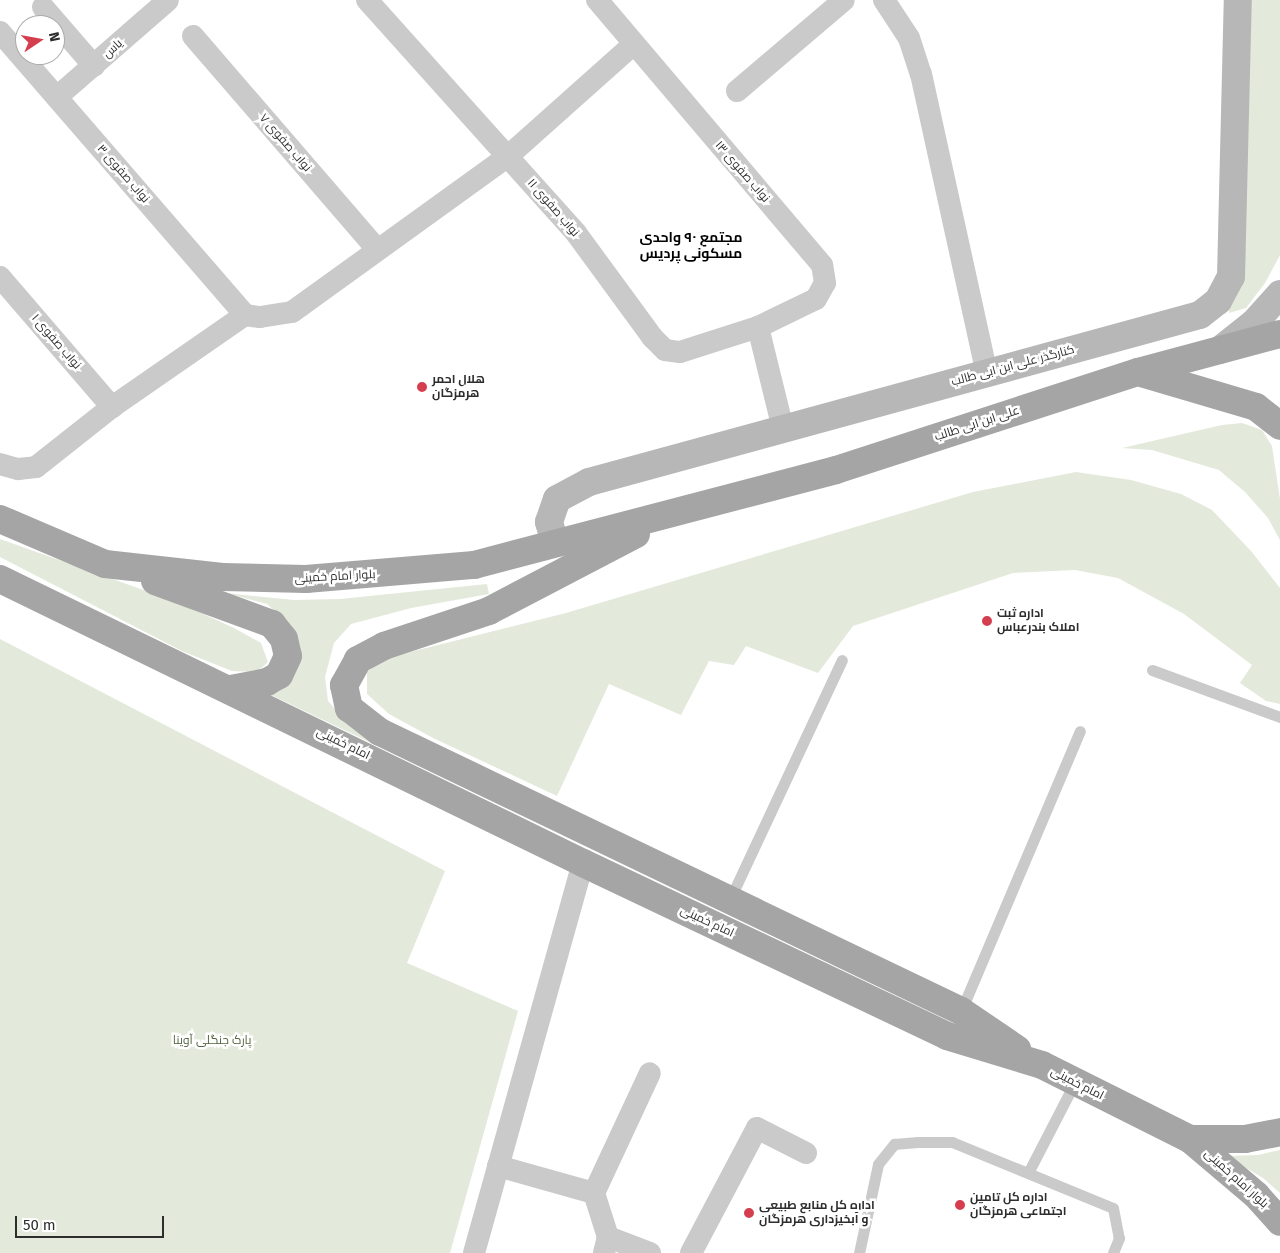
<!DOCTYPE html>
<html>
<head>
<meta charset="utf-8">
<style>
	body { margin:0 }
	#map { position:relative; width:1280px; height:1253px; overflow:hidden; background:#fff; font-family:"Fira Sans",Cairo,sans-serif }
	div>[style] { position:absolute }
	.green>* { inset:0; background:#e3e9db }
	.lane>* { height:11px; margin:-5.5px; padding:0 5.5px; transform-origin:5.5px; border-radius:5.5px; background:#cacaca }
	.street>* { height:22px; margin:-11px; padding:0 11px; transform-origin:11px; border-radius:11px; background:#cacaca }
	.secondary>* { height:28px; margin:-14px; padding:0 14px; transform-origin:14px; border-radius:14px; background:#b7b7b7 }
	.primary>* { height:28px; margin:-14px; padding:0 14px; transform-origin:14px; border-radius:14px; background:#a5a5a5 }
	.dots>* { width:14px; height:14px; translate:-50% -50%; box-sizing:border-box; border:2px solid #fff; border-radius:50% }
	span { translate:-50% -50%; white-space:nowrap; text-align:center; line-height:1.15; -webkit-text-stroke:5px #fff; paint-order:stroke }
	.street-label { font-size:12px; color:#2d2d2d }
	.poi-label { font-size:12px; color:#2d2d2d; font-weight:700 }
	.left { translate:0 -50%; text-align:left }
	.park-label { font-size:12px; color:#51643f }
	.neighbourhood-label { font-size:14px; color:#000; font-weight:700 }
	.north { position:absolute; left:15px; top:15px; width:50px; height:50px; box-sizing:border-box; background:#fff; border:1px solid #ababab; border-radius:50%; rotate:78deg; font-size:14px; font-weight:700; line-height:20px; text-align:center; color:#2d2d2d }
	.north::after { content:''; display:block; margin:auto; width:18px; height:22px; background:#d43e4f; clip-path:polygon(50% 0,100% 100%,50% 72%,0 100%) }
	.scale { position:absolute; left:15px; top:1216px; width:149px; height:22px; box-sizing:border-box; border:2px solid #2d2d2d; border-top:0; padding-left:6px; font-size:15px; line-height:18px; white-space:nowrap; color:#2d2d2d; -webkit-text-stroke:4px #fff; paint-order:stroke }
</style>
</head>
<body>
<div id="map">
	<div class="green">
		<i style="clip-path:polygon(1250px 0,1280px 0,1280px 255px,1265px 283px,1246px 308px,1229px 313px)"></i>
		<i style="clip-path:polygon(1242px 423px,1262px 430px,1272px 446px,1280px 499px,1280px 540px,1268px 518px,1245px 492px,1219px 470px,1152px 450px,1122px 448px,1222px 425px)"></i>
		<i style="clip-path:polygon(1076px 472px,1131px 480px,1181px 494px,1212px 510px,1251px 551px,1280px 588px,1280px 704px,1266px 701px,1240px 683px,1252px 665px,1184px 614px,1118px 578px,1075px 570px,1013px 573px,853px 626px,818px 673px,746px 646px,734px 665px,709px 661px,681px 715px,609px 684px,557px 796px,433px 738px,389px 714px,367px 694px,367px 672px,386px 658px,566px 613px,973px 492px)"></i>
		<i style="clip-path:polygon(0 539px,177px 602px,234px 628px,261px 643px,268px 662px,257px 672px,232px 671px,182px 651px,0 557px)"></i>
		<i style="clip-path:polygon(487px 584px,489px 594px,411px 608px,351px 624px,334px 643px,325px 677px,328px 701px,343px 718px,386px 750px,267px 693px,282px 618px,267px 604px,225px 593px,294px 600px,340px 599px)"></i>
		<i style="clip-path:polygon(0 639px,445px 871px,407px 963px,518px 1011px,450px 1253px,0 1253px)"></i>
		<i style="clip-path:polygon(1280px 1150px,1280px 1193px,1263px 1178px,1226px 1156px,1258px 1155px)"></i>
	</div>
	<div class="lane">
		<i style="left:1152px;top:670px;width:136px;rotate:20.2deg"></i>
		<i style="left:729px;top:901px;width:266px;rotate:-64.9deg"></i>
		<i style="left:961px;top:1011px;width:304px;rotate:-67deg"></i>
		<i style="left:1029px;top:1171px;width:98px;rotate:-62.7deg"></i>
		<i style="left:859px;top:1253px;width:91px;rotate:-77.9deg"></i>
		<i style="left:878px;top:1164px;width:26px;rotate:-51deg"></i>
		<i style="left:894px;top:1144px;width:24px;rotate:-5deg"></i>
		<i style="left:918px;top:1142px;width:34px"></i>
		<i style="left:952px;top:1142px;width:174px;rotate:22.3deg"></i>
		<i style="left:1113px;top:1208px;width:31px;rotate:79deg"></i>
		<i style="left:1119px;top:1238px;width:16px;rotate:112deg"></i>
	</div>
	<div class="street">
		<i style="left:367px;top:0;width:313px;rotate:48.1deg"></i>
		<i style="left:576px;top:233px;width:129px;rotate:53.8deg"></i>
		<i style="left:652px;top:337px;width:18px;rotate:45deg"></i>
		<i style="left:665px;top:350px;width:15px;rotate:8deg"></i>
		<i style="left:680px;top:352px;width:82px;rotate:-17.8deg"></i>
		<i style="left:758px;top:327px;width:64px;rotate:-25.8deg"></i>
		<i style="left:816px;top:299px;width:18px;rotate:-61deg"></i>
		<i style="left:825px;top:283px;width:18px;rotate:-99deg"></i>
		<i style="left:822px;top:265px;width:348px;rotate:-130.3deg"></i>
		<i style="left:884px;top:0;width:45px;rotate:56.7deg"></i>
		<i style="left:909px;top:38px;width:38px;rotate:72deg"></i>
		<i style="left:921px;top:74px;width:306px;rotate:77.6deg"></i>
		<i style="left:43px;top:7px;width:78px;rotate:49.2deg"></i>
		<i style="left:0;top:32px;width:374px;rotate:49.1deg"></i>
		<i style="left:193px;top:36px;width:281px;rotate:49.2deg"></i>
		<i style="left:737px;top:91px;width:140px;rotate:-40.4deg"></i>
		<i style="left:57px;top:97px;width:147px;rotate:-41.1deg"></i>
		<i style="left:0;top:277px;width:172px;rotate:49.3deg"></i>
		<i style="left:758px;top:327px;width:105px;rotate:76.2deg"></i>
		<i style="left:0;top:464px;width:19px;rotate:16deg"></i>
		<i style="left:18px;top:469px;width:18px;rotate:-6deg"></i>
		<i style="left:36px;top:467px;width:97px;rotate:-38.3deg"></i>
		<i style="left:112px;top:407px;width:162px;rotate:-34.7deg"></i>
		<i style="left:245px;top:315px;width:15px;rotate:8deg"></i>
		<i style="left:260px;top:317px;width:32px;rotate:-9deg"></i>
		<i style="left:292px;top:312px;width:265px;rotate:-35.8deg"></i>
		<i style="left:507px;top:157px;width:170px;rotate:-41.7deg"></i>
		<i style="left:498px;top:1166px;width:100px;rotate:15.7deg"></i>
		<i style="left:594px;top:1193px;width:132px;rotate:-65deg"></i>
		<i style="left:594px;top:1193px;width:46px;rotate:72.3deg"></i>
		<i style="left:474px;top:1253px;width:405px;rotate:-74.4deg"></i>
		<i style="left:604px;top:1253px;width:16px;rotate:-76deg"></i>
		<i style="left:608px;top:1237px;width:45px;rotate:20.9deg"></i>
		<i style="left:691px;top:1253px;width:141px;rotate:-62.2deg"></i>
		<i style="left:757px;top:1128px;width:55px;rotate:27deg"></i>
	</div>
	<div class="secondary">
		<i style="left:1220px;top:350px;width:43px;rotate:-38.5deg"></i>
		<i style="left:1254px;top:323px;width:39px;rotate:-48deg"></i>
		<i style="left:555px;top:543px;width:22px;rotate:-106deg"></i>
		<i style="left:549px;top:522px;width:24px;rotate:-71deg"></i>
		<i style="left:557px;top:499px;width:36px;rotate:-28deg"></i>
		<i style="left:589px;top:482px;width:633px;rotate:-15.29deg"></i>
		<i style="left:1200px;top:315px;width:23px;rotate:-38deg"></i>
		<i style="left:1218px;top:301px;width:27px;rotate:-62deg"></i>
		<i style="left:1231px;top:277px;width:277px;rotate:-88.6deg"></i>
	</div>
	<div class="primary">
		<i style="left:1138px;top:372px;width:123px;rotate:16.5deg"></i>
		<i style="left:1256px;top:407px;width:31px;rotate:38deg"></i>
		<i style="left:0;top:519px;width:114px;rotate:23.2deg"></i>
		<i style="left:105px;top:564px;width:118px;rotate:6.3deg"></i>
		<i style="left:222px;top:577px;width:84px;rotate:1.4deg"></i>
		<i style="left:306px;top:579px;width:169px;rotate:-4.8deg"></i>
		<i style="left:474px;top:565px;width:374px;rotate:-14.7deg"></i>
		<i style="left:836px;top:470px;width:318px;rotate:-18deg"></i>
		<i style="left:1138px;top:372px;width:147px;rotate:-15deg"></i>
		<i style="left:636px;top:534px;width:166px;rotate:152.4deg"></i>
		<i style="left:489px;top:611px;width:111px;rotate:161.6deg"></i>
		<i style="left:384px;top:646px;width:30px;rotate:152deg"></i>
		<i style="left:358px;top:660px;width:29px;rotate:119deg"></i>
		<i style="left:344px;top:685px;width:24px;rotate:78deg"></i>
		<i style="left:349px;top:708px;width:39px;rotate:38deg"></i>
		<i style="left:380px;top:732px;width:645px;rotate:25.65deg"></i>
		<i style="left:961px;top:1011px;width:68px;rotate:34.2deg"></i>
		<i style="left:0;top:579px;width:648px;rotate:25.97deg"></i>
		<i style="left:583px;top:863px;width:403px;rotate:25.4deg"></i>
		<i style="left:947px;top:1036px;width:99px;rotate:17deg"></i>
		<i style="left:1042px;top:1065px;width:165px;rotate:26.6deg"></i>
		<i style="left:1190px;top:1139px;width:87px;rotate:40.3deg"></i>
		<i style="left:1256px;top:1195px;width:36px;rotate:48deg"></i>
		<i style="left:155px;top:581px;width:125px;rotate:20.2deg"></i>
		<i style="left:272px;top:624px;width:19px;rotate:51deg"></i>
		<i style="left:284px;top:639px;width:17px;rotate:77deg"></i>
		<i style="left:288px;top:656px;width:21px;rotate:115deg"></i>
		<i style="left:279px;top:675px;width:14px;rotate:150deg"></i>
		<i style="left:267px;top:682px;width:37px;rotate:169deg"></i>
		<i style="left:1190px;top:1139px;width:55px"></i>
		<i style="left:1245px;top:1139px;width:36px;rotate:-11deg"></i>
	</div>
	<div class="dots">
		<i style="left:422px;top:387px;background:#d43e4f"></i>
		<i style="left:987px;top:621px;background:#d43e4f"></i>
		<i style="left:960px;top:1205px;background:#d43e4f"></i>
		<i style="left:749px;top:1213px;background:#d43e4f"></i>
	</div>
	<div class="street-label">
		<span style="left:113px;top:49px;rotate:-42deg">یاس</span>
		<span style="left:285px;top:143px;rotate:49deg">نواب صفوی ۷</span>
		<span style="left:742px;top:172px;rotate:49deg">نواب صفوی ۱۳</span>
		<span style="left:123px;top:174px;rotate:49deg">نواب صفوی ۳</span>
		<span style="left:553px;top:208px;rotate:49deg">نواب صفوی ۱۱</span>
		<span style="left:56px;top:342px;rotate:49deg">نواب صفوی ۱</span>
		<span style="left:1013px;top:366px;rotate:-15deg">کنارگذر علی ابن ابی طالب</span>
		<span style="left:977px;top:424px;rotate:-18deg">علی ابن ابی طالب</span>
		<span style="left:335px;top:577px;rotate:-3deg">بلوار امام خمینی</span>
		<span style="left:343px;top:744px;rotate:26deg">امام خمینی</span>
		<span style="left:707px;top:922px;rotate:25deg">امام خمینی</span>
		<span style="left:1077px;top:1084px;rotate:27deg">امام خمینی</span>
		<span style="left:1236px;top:1179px;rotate:42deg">بلوار امام خمینی</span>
	</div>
	<div class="poi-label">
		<span class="left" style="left:432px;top:387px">هلال احمر<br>هرمزگان</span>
		<span class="left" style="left:997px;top:621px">اداره ثبت<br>املاک بندرعباس</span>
		<span class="left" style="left:970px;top:1205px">اداره کل تامین<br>اجتماعی هرمزگان</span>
		<span class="left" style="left:759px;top:1213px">اداره کل منابع طبیعی<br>و آبخیزداری هرمزگان</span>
	</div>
	<div class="park-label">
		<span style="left:212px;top:1041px">پارک جنگلی آوینا</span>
	</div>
	<div class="neighbourhood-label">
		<span style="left:691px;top:246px">مجتمع ٩٠ واحدی<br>مسکونی پردیس</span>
	</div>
	<div class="north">N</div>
	<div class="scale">50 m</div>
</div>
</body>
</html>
